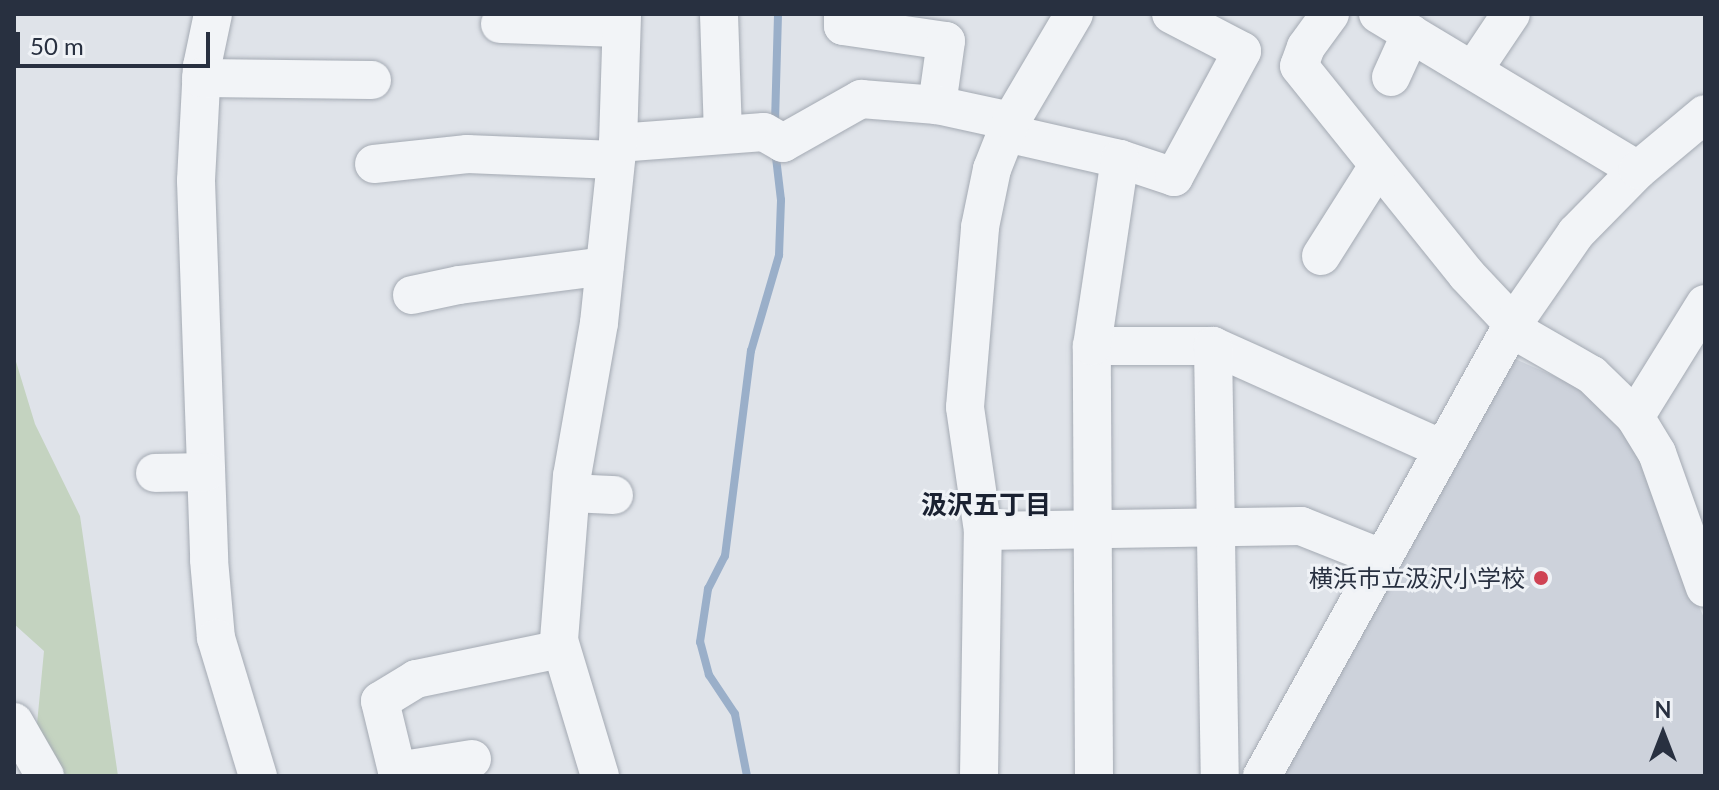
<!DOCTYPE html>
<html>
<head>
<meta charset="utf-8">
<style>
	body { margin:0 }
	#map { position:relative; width:1719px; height:790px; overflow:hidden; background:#dfe3e9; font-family:Lato,"Noto Sans JP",sans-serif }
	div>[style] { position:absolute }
	.built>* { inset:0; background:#cdd2db }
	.green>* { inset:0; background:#c4d3c0 }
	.stream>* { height:8px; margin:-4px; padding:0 4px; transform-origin:4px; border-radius:4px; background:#9aafc9 }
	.roads { filter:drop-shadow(0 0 2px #a4aab3) drop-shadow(0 0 2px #a4aab3) }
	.minor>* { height:38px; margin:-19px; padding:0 19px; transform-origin:19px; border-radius:19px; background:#f2f4f7 }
	.dots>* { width:22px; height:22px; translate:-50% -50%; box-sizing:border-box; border:4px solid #eff2f6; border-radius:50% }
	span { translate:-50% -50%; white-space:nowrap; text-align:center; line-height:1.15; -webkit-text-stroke:6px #eff2f6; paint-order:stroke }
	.poi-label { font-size:24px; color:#283040 }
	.right { translate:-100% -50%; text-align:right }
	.neighbourhood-label { font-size:26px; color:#1a2131; font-weight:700 }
	.frame { position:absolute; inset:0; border:16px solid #283040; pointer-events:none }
	.north { position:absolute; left:1623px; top:694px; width:80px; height:80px; -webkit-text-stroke:6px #eff2f6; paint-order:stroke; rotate:0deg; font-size:22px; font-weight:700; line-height:32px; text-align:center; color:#283040 }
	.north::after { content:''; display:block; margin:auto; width:28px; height:36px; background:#283040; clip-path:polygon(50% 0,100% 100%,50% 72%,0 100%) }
	.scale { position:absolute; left:16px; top:32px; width:194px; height:36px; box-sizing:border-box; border:4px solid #283040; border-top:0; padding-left:10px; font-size:24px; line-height:28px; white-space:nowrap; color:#283040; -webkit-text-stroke:6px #eff2f6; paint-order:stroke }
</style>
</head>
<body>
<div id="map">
	<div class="built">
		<i style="clip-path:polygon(1515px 359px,1589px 391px,1629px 427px,1668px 535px,1705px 620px,1705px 776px,1281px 776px)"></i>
	</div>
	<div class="green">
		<i style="clip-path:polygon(14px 355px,35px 424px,80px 516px,118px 776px,65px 776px,37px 724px,44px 651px,14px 624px)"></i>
	</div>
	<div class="stream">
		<i style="left:775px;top:122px;width:108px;rotate:-88.4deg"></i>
		<i style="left:747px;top:776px;width:63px;rotate:-101deg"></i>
		<i style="left:735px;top:714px;width:47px;rotate:-123.7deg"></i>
		<i style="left:709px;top:675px;width:34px;rotate:-105deg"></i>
		<i style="left:700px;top:642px;width:54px;rotate:-81.4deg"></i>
		<i style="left:708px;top:589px;width:37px;rotate:-63deg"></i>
		<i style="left:725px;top:556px;width:207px;rotate:-82.8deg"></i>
		<i style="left:751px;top:351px;width:100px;rotate:-73.7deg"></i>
		<i style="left:779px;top:255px;width:55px;rotate:-87.9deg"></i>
		<i style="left:781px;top:200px;width:51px;rotate:-96.7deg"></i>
	</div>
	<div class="roads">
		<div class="minor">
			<i style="left:213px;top:14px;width:53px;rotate:101.9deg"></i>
			<i style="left:202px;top:66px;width:115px;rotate:93deg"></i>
			<i style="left:196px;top:181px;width:379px;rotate:88deg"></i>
			<i style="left:209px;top:560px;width:78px;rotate:84.9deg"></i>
			<i style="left:216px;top:638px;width:144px;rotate:73.1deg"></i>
			<i style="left:719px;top:14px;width:119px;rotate:88.1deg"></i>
			<i style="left:843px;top:14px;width:12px;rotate:90deg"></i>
			<i style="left:843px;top:26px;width:104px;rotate:8.3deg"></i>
			<i style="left:946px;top:41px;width:65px;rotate:98deg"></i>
			<i style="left:1330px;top:14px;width:41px;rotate:126deg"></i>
			<i style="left:1306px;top:47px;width:20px;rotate:110deg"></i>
			<i style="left:1299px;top:66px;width:268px;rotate:51.2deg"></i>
			<i style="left:1467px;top:275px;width:67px;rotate:46.8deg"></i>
			<i style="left:1378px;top:14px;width:303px;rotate:31deg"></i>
			<i style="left:500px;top:24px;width:121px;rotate:1.9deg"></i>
			<i style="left:1474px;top:69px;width:66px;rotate:-56.1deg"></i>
			<i style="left:1391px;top:77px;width:48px;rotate:-65.6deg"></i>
			<i style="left:201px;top:78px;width:171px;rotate:0.7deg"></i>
			<i style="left:1006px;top:133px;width:117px;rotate:12.8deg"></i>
			<i style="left:1120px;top:159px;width:57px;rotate:18.4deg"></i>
			<i style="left:1174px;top:177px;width:143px;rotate:-61.6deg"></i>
			<i style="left:1242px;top:51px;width:80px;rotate:-152.5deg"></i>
			<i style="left:618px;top:143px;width:146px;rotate:-4.3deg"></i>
			<i style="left:764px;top:132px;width:22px;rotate:30deg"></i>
			<i style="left:783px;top:143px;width:90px;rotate:-29.4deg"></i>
			<i style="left:861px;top:99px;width:76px;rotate:4.5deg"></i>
			<i style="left:937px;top:105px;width:76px;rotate:12.2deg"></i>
			<i style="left:374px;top:164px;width:94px;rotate:-6.1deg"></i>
			<i style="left:467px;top:154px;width:148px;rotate:2.3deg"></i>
			<i style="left:1321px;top:256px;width:107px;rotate:-57.7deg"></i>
			<i style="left:412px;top:295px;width:48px;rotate:-12deg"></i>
			<i style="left:459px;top:285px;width:147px;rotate:-7.4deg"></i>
			<i style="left:1512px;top:329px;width:92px;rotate:29.9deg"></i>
			<i style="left:1592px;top:375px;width:60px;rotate:44.3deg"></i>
			<i style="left:1635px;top:417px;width:42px;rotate:58.6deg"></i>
			<i style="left:1657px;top:453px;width:143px;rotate:70.4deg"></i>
			<i style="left:1092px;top:346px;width:121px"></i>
			<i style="left:1213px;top:346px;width:251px;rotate:24.2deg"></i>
			<i style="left:1213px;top:346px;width:430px;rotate:89.1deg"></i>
			<i style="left:1635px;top:417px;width:133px;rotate:-58.2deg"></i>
			<i style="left:155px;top:473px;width:51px;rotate:-1.1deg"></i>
			<i style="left:571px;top:493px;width:43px;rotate:2.7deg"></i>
			<i style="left:983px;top:531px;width:318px;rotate:-0.9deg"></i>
			<i style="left:1301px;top:526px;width:86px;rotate:21.8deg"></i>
			<i style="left:14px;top:722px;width:62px;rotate:60.1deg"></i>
			<i style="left:472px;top:759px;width:76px;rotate:170.9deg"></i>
			<i style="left:397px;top:771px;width:72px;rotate:-103.7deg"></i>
			<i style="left:380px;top:701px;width:42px;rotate:-31.4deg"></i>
			<i style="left:416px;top:679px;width:148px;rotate:-11.7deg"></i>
			<i style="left:600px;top:776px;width:142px;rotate:-106.8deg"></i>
			<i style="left:559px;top:640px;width:165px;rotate:-85.5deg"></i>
			<i style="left:572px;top:476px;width:155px;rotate:-80deg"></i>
			<i style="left:599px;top:323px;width:181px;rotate:-84deg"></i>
			<i style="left:618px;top:143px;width:129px;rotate:-88.2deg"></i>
			<i style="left:979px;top:776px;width:245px;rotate:-89.1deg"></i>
			<i style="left:983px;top:531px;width:125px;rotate:-98.3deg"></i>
			<i style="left:965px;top:407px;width:181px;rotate:-85.2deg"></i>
			<i style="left:980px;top:227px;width:59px;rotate:-78.3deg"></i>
			<i style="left:992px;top:169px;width:52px;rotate:-68.4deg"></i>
			<i style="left:1011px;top:121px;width:124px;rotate:-59.5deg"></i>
			<i style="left:1094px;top:776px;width:430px;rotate:-90.3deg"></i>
			<i style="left:1092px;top:346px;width:189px;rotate:-81.5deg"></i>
			<i style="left:1262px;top:776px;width:517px;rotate:-60.96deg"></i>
			<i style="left:1513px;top:324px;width:111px;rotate:-55.3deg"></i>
			<i style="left:1576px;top:233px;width:88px;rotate:-45.5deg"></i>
			<i style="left:1638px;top:170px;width:87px;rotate:-39.9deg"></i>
		</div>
	</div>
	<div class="dots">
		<i style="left:1541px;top:578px;background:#cf4354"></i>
	</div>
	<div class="poi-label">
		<span class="right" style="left:1525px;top:578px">横浜市立汲沢小学校</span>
	</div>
	<div class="neighbourhood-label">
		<span style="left:986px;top:505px">汲沢五丁目</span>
	</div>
	<div class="frame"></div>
	<div class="north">N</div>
	<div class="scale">50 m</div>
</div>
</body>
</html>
